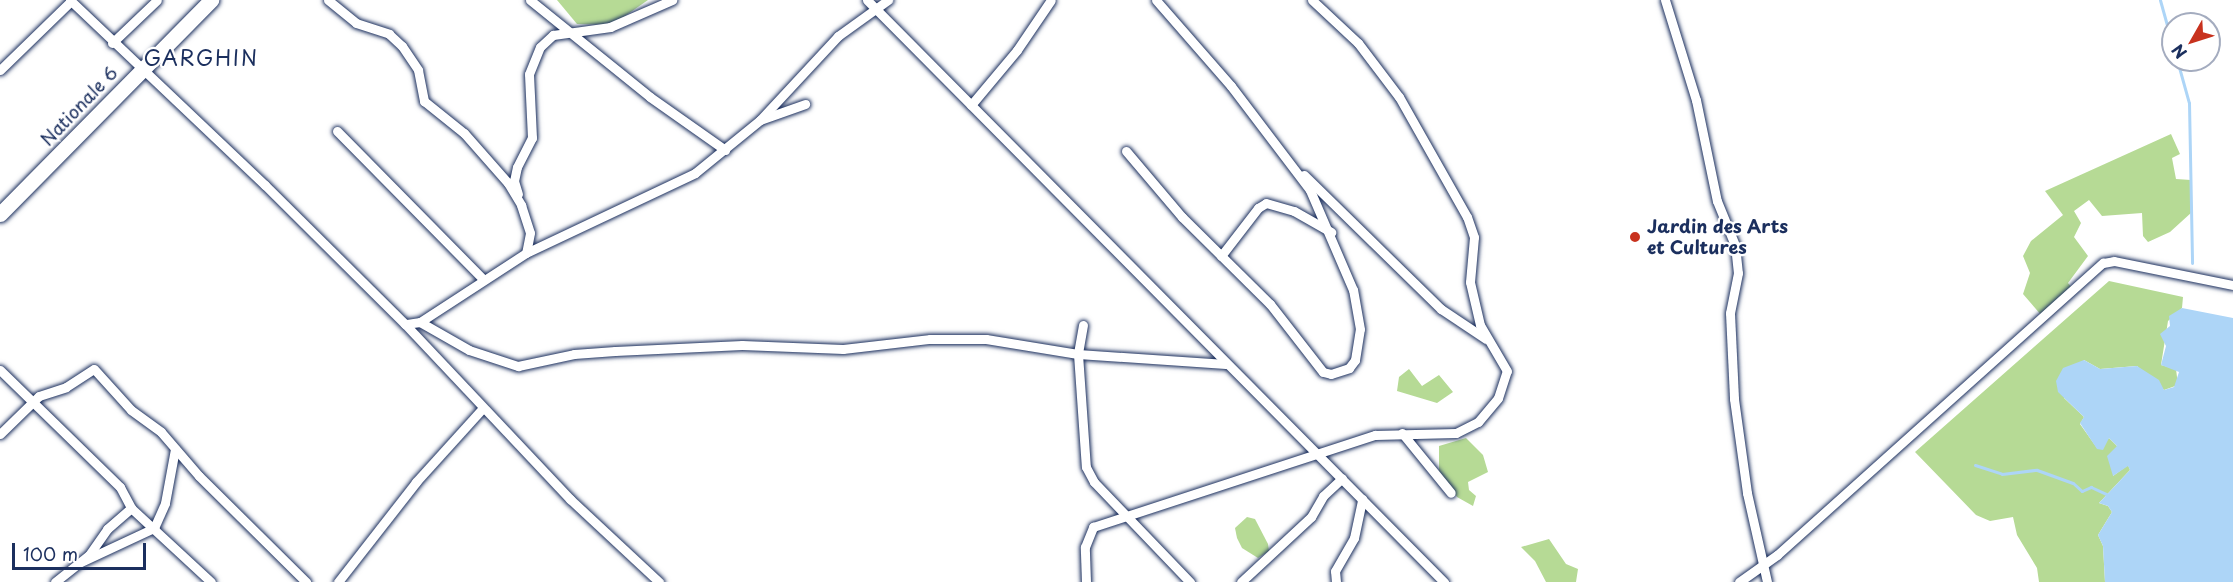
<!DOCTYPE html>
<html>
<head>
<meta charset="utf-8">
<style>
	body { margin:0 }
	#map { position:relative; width:2233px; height:582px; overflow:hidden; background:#fff; font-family:"Playpen Sans",sans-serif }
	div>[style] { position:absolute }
	.green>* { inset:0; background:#b6da95 }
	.water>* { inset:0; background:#add5f7 }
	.stream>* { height:3px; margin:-1.5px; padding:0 1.5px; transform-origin:1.5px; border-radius:1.5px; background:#add5f7 }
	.roads { filter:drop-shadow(0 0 2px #1b2f5e) drop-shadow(0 0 2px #1b2f5e) }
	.minor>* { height:9px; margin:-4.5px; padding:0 4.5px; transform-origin:4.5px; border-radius:4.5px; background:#fff }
	.primary>* { height:15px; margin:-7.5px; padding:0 7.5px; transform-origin:7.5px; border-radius:7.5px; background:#fff }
	.dots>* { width:16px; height:16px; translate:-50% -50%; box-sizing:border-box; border:3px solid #fff; border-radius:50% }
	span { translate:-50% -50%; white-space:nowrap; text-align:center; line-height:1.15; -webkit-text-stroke:4.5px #fff; paint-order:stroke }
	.street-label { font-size:18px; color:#1b2f5e }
	.poi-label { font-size:18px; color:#1b2f5e; font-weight:700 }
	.left { translate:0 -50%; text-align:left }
	.quarter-label { font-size:21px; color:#1b2f5e; letter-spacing:1.5px }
	.north { position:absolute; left:2161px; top:12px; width:60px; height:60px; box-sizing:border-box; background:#fff; border:2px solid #a4acbf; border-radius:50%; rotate:231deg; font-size:16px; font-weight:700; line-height:24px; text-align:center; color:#1b2f5e }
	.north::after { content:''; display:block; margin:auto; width:21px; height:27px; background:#c8321e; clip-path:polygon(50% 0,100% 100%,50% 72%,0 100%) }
	.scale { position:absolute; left:12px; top:543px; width:134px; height:27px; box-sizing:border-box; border:3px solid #1b2f5e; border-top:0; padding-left:8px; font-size:18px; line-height:21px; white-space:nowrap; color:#1b2f5e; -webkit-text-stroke:4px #fff; paint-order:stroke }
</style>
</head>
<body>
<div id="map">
	<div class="green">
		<i style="clip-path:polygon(557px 0,648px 0,612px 25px,577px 24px)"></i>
		<i style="clip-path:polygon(2171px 134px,2180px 154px,2172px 158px,2176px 179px,2191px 180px,2192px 212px,2170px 232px,2148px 242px,2143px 236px,2142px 213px,2102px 216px,2089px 200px,2074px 211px,2081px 223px,2074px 237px,2088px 256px,2068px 283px,2073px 289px,2042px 316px,2023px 294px,2030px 273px,2023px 256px,2031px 241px,2063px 215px,2045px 191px)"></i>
		<i style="clip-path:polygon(2109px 281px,2183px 297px,2182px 308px,2168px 321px,2161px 365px,2176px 369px,2178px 385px,2164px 390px,2137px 366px,2100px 369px,2084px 360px,2064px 398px,2084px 417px,2080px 424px,2097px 448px,2109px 438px,2117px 446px,2113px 476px,2128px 465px,2130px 470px,2099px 503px,2108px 506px,2112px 512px,2098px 535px,2103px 546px,2105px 582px,2039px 582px,2037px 568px,2017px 535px,2013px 517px,1990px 521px,1976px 515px,1915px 452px)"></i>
		<i style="clip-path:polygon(1409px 369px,1422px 386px,1439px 375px,1453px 392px,1437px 403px,1397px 391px,1399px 377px)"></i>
		<i style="clip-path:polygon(1466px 438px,1483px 455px,1488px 472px,1468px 482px,1469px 490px,1476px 496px,1473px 506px,1457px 497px,1439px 471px,1439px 446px)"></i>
		<i style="clip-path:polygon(1247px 517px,1255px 519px,1268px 544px,1269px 551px,1258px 558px,1242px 548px,1237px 538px,1235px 528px)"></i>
		<i style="clip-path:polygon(1549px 539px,1566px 564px,1578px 569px,1576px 582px,1546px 582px,1535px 561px,1521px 547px)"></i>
	</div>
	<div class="water">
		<i style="clip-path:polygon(2182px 308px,2233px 318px,2233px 582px,2105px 582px,2103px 546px,2098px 535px,2112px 512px,2108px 506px,2099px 503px,2130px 470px,2128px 466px,2113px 476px,2107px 456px,2117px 446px,2109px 438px,2103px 450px,2097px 449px,2080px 423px,2084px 417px,2058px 392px,2056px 381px,2063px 368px,2084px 360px,2100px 369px,2137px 366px,2159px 380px,2164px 390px,2174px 387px,2179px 372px,2161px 365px,2166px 346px,2160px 334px,2170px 326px,2169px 316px)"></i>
	</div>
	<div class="stream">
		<i style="left:2160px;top:0;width:49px;rotate:74.5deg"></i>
		<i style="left:2177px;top:60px;width:45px;rotate:74.4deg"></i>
		<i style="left:2189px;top:103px;width:160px;rotate:88.9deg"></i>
		<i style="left:1975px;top:465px;width:28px;rotate:18deg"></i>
		<i style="left:2002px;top:474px;width:35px;rotate:-7deg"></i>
		<i style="left:2037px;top:470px;width:38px;rotate:20deg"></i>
		<i style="left:2073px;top:483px;width:12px;rotate:42deg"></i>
		<i style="left:2082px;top:491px;width:10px;rotate:-24deg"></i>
		<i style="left:2091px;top:487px;width:17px;rotate:25deg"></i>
	</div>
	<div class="roads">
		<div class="minor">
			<i style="left:70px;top:0;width:269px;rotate:43.5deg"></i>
			<i style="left:265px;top:185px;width:197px;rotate:44.8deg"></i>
			<i style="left:405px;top:324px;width:241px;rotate:46.7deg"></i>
			<i style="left:570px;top:499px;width:122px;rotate:43deg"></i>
			<i style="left:328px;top:0;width:36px;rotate:39deg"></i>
			<i style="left:356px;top:23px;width:35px;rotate:18deg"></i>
			<i style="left:389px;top:34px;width:18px;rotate:43deg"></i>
			<i style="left:402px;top:46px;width:29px;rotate:56deg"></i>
			<i style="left:418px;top:70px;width:32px;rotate:79deg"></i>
			<i style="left:424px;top:101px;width:51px;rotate:38.7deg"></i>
			<i style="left:464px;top:133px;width:67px;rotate:48.7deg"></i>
			<i style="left:508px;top:183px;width:26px;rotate:59deg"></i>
			<i style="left:521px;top:205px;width:29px;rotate:72deg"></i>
			<i style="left:530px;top:233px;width:20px;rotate:101deg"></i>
			<i style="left:526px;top:253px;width:126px;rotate:146.9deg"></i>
			<i style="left:420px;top:322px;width:15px;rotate:172deg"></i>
			<i style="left:530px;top:0;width:154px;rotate:38.9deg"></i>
			<i style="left:650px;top:97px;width:92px;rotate:35.2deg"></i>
			<i style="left:867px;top:0;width:820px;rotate:45.25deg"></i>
			<i style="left:1665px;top:0;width:105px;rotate:72.8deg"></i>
			<i style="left:1696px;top:100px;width:103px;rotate:78.3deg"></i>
			<i style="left:1717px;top:201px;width:48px;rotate:67.8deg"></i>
			<i style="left:1735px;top:245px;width:28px;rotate:84deg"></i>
			<i style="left:1738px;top:273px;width:41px;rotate:101.3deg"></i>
			<i style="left:1730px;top:313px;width:86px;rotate:87.3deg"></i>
			<i style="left:1734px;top:399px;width:95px;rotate:82.1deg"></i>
			<i style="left:1747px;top:493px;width:91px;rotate:77.3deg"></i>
			<i style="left:112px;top:43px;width:62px;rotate:-43.7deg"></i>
			<i style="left:0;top:70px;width:99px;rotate:-44.2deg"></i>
			<i style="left:971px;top:105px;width:72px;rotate:-50.1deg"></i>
			<i style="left:1017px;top:50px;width:60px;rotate:-55.8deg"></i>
			<i style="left:760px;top:120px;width:48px;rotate:-19.6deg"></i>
			<i style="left:337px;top:131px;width:208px;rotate:45.4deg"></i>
			<i style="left:1126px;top:151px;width:87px;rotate:49.7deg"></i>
			<i style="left:1182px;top:217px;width:124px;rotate:44.7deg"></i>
			<i style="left:1270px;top:304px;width:86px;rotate:52.1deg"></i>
			<i style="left:1323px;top:372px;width:8px;rotate:14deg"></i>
			<i style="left:1331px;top:374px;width:19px;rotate:-18deg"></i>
			<i style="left:1349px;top:368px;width:10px;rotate:-53deg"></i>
			<i style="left:1355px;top:360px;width:31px;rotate:-81deg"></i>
			<i style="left:1360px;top:329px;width:40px;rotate:-100deg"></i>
			<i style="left:1353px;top:290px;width:109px;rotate:-113.3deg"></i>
			<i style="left:1310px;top:190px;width:131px;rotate:-127.2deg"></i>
			<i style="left:1231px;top:86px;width:114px;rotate:-131.1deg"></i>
			<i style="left:1304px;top:175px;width:192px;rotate:44.4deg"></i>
			<i style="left:1441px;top:309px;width:54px;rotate:33.7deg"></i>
			<i style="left:518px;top:194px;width:14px;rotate:-107deg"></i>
			<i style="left:514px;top:181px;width:14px;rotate:-78deg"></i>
			<i style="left:517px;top:167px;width:33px;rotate:-63deg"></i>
			<i style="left:532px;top:138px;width:64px;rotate:-92.7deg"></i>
			<i style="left:529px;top:74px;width:29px;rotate:-68deg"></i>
			<i style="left:540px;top:47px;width:18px;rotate:-43deg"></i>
			<i style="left:553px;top:35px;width:58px;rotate:-8deg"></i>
			<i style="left:610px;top:27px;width:68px;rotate:-23.5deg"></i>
			<i style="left:526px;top:253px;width:187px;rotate:-25.3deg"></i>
			<i style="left:695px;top:173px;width:84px;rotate:-39.2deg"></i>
			<i style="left:760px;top:120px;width:115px;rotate:-47.1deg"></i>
			<i style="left:838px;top:36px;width:62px;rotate:-35.8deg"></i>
			<i style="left:1221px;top:256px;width:61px;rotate:-52.4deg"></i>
			<i style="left:1258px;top:208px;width:9px;rotate:-32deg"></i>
			<i style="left:1266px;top:203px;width:29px;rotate:16deg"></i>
			<i style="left:1294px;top:211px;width:43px;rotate:29.6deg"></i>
			<i style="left:420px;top:322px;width:56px;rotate:29.7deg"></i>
			<i style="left:469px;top:350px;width:52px;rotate:18.1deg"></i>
			<i style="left:518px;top:366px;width:57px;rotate:-12.1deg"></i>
			<i style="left:574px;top:354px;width:41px;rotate:-4.2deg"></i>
			<i style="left:615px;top:351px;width:127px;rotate:-2.7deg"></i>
			<i style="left:742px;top:345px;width:101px;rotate:2.3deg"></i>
			<i style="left:843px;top:349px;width:88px;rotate:-6.6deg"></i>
			<i style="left:930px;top:339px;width:56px"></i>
			<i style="left:986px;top:339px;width:93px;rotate:9.3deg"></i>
			<i style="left:1078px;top:354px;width:148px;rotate:3.9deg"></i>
			<i style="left:1083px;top:325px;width:29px;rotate:100deg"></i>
			<i style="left:1078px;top:354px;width:113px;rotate:86deg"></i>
			<i style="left:1086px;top:467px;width:17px;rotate:62deg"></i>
			<i style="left:1094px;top:482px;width:139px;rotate:46.2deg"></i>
			<i style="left:0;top:370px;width:168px;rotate:44.3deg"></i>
			<i style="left:120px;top:487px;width:24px;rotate:62deg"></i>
			<i style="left:131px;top:508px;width:109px;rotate:42.8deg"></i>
			<i style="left:1402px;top:433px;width:77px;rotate:50.8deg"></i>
			<i style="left:0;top:434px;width:54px;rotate:-44.3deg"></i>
			<i style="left:39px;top:396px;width:28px;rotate:-18deg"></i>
			<i style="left:66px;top:387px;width:33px;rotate:-33deg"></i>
			<i style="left:94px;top:369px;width:55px;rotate:47.9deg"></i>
			<i style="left:131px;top:410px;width:37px;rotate:36deg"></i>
			<i style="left:161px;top:432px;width:58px;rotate:49.2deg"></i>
			<i style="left:199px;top:476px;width:151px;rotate:44.7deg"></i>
			<i style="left:81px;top:562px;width:81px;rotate:-25deg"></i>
			<i style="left:154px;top:528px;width:27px;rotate:-66deg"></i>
			<i style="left:165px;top:503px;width:55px;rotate:-79.5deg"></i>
			<i style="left:55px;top:582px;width:43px;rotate:-38.5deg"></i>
			<i style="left:89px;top:555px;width:32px;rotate:-55deg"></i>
			<i style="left:107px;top:529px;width:32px;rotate:-41deg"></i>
			<i style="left:338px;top:582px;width:127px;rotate:-52deg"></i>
			<i style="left:416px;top:482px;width:98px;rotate:-47.9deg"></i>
			<i style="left:1086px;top:582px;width:35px;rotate:-92deg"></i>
			<i style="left:1085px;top:547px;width:22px;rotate:-68deg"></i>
			<i style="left:1093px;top:527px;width:297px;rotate:-18.1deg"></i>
			<i style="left:1375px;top:435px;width:81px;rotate:-1.4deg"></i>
			<i style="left:1456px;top:433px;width:25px;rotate:-27deg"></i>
			<i style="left:1478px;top:422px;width:31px;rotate:-50deg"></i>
			<i style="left:1498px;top:398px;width:28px;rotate:-72deg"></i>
			<i style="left:1507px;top:371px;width:53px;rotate:-120.4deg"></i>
			<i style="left:1480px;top:325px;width:44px;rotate:-103.1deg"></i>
			<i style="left:1470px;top:282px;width:45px;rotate:-84.9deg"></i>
			<i style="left:1474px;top:237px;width:21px;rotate:-109deg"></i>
			<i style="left:1467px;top:217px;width:138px;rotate:-119.5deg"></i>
			<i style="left:1399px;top:97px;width:68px;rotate:-127.2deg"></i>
			<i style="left:1358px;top:43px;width:63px;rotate:-136.9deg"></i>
			<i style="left:1241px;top:582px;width:96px;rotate:-42.9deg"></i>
			<i style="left:1311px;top:517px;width:24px;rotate:-60deg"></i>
			<i style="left:1323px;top:496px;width:26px;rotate:-43deg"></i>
			<i style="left:1336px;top:582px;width:11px;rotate:-95deg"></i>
			<i style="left:1335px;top:571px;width:38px;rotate:-60deg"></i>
			<i style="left:1354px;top:538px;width:40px;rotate:-78deg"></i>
			<i style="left:1739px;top:582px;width:47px;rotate:-35.4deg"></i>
			<i style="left:1777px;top:555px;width:438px;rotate:-41.9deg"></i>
			<i style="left:2103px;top:263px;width:11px;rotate:-10deg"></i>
			<i style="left:2114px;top:261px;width:121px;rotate:11.4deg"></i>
		</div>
		<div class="primary">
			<i style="left:0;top:214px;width:301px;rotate:-45.4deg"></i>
		</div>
	</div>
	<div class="dots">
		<i style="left:1635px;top:237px;background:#c8321e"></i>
	</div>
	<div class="street-label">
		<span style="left:79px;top:106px;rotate:-46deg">Nationale 6</span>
	</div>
	<div class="poi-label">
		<span class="left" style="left:1647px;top:237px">Jardin des Arts<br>et Cultures</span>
	</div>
	<div class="quarter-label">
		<span style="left:201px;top:57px">GARGHIN</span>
	</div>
	<div class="north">N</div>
	<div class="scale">100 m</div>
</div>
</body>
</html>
